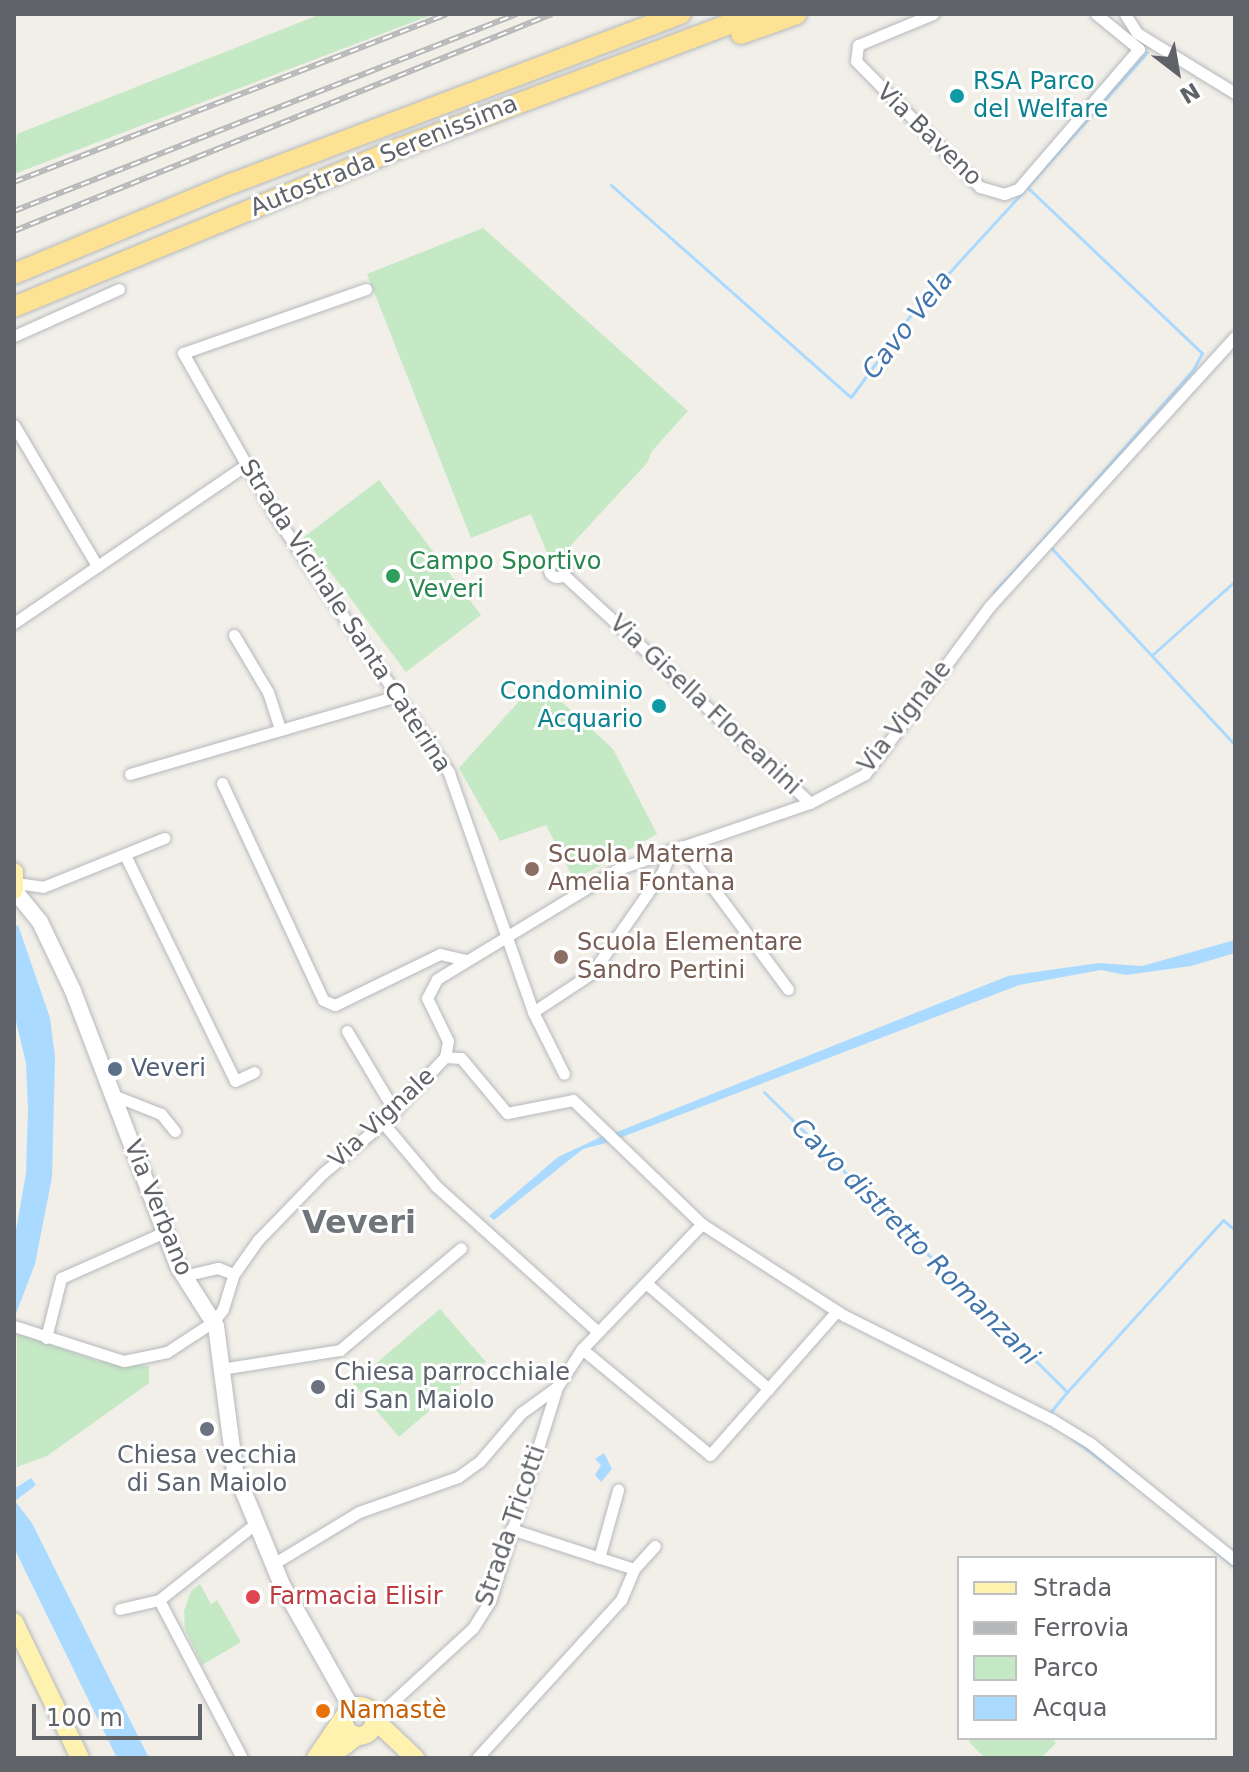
<!DOCTYPE html>
<html>
<head>
<meta charset="utf-8">
<style>
	body { margin:0 }
	#map { position:relative; width:1249px; height:1772px; overflow:hidden; background:#f1efe8; font-family:"DejaVu Sans",sans-serif }
	div>[style] { position:absolute }
	.green>* { inset:0; background:#c5e8c5 }
	.water>* { inset:0; background:#aadaff }
	.stream>* { height:3px; margin:-1.5px; padding:0 1.5px; transform-origin:1.5px; border-radius:1.5px; background:#aadaff }
	.roads { filter:drop-shadow(0 0 2px #b5b8bc) drop-shadow(0 0 2px #b5b8bc) }
	.street>* { height:11px; margin:-5.5px; padding:0 5.5px; transform-origin:5.5px; border-radius:5.5px; background:#fff }
	.street>.ring { margin:-5.5px; padding:0; box-sizing:content-box; background:none; border:11px solid #fff; border-radius:50% }
	.secondary>* { height:16px; margin:-8px; padding:0 8px; transform-origin:8px; border-radius:8px; background:#fff }
	.primary>* { height:18px; margin:-9px; padding:0 9px; transform-origin:9px; border-radius:9px; background:#fff2af }
	.primary>.ring { margin:-9px; padding:0; box-sizing:content-box; background:none; border:18px solid #fff2af; border-radius:50% }
	.highway>* { height:20px; margin:-10px; padding:0 10px; transform-origin:10px; border-radius:10px; background:#fde293 }
	.rail>* { height:6px; margin-top:-3px; transform-origin:0; background:repeating-linear-gradient(90deg,#fff 0 9px,#b6b7b8 0 18px); box-sizing:border-box; border-block:2px solid #b6b7b8 }
	.dots>* { width:22px; height:22px; translate:-50% -50%; box-sizing:border-box; border:4px solid #fff; border-radius:50% }
	span { translate:-50% -50%; white-space:nowrap; text-align:center; line-height:1.15; -webkit-text-stroke:6px #fff; paint-order:stroke }
	.culture-label { font-size:24px; color:#0d838f }
	.left { translate:0 -50%; text-align:left }
	.right { translate:-100% -50%; text-align:right }
	.street-label { font-size:24px; color:#5f6368 }
	.leisure-label { font-size:24px; color:#27864d }
	.education-label { font-size:24px; color:#785e54 }
	.service-label { font-size:24px; color:#4e5e75 }
	.worship-label { font-size:24px; color:#5b616d }
	.health-label { font-size:24px; color:#be3a42 }
	.food-label { font-size:24px; color:#c56008 }
	.water-label { font-size:26px; color:#4174aa; font-style:italic }
	.district-label { font-size:32px; color:#70757a; font-weight:700 }
	.frame { position:absolute; inset:0; border:16px solid #5f6368; pointer-events:none }
	.legend { position:absolute; left:957px; top:1556px; width:260px; height:184px; box-sizing:border-box; background:#fff; border:2px solid #bfc1c3; margin:0; padding:10px 14px; list-style:none; font-size:24px; color:#5f6368 }
	.legend li { display:flex; align-items:center; gap:16px; height:40px }
	.legend b { width:40px; border:2px solid #bfc1c3 }
	.north { position:absolute; left:1137px; top:32px; width:80px; height:80px; -webkit-text-stroke:6px #fff; paint-order:stroke; rotate:149deg; font-size:22px; font-weight:700; line-height:32px; text-align:center; color:#5f6368 }
	.north::after { content:''; display:block; margin:auto; width:28px; height:36px; background:#5f6368; clip-path:polygon(50% 0,100% 100%,50% 72%,0 100%) }
	.scale { position:absolute; left:32px; top:1704px; width:170px; height:36px; box-sizing:border-box; border:4px solid #5f6368; border-top:0; padding-left:10px; font-size:24px; line-height:28px; white-space:nowrap; color:#5f6368; -webkit-text-stroke:6px #fff; paint-order:stroke }
</style>
</head>
<body>
<div id="map">
	<div class="green">
		<i style="clip-path:polygon(321px 14px,434px 14px,14px 174px,17px 134px)"></i>
		<i style="clip-path:polygon(483px 228px,688px 411px,652px 451px,647px 463px,561px 556px,550px 560px,531px 514px,471px 538px,367px 274px)"></i>
		<i style="clip-path:polygon(379px 480px,481px 615px,406px 672px,304px 537px)"></i>
		<i style="clip-path:polygon(538px 680px,613px 749px,657px 834px,574px 880px,546px 825px,500px 841px,459px 768px)"></i>
		<i style="clip-path:polygon(440px 1309px,486px 1362px,399px 1437px,353px 1383px)"></i>
		<i style="clip-path:polygon(17px 1333px,97px 1361px,149px 1366px,149px 1383px,47px 1456px,17px 1467px)"></i>
		<i style="clip-path:polygon(200px 1584px,211px 1604px,217px 1600px,241px 1642px,202px 1665px,185px 1629px,184px 1611px,191px 1591px)"></i>
		<i style="clip-path:polygon(972px 1738px,1052px 1738px,1056px 1743px,1041px 1758px,985px 1758px,969px 1742px)"></i>
	</div>
	<div class="water">
		<i style="clip-path:polygon(18px 925px,50px 1018px,55px 1057px,52px 1177px,35px 1264px,14px 1319px,14px 1242px,26px 1173px,28px 1109px,26px 1063px,14px 1013px,14px 927px)"></i>
		<i style="clip-path:polygon(1235px 940px,1235px 953px,1191px 966px,1126px 975px,1101px 970px,1019px 985px,617px 1139px,612px 1134px,1008px 976px,1099px 963px,1142px 966px)"></i>
		<i style="clip-path:polygon(605px 1135px,610px 1142px,583px 1149px,494px 1220px,489px 1216px,558px 1157px)"></i>
		<i style="clip-path:polygon(604px 1453px,612px 1469px,601px 1482px,595px 1475px,601px 1465px,595px 1459px)"></i>
		<i style="clip-path:polygon(31px 1478px,36px 1485px,15px 1501px,32px 1523px,149px 1758px,117px 1758px,14px 1548px,14px 1489px)"></i>
	</div>
	<div class="stream">
		<i style="left:611px;top:185px;width:320px;rotate:41.5deg"></i>
		<i style="left:851px;top:397px;width:104px;rotate:-54deg"></i>
		<i style="left:912px;top:313px;width:164px;rotate:-47.5deg"></i>
		<i style="left:1028px;top:186px;width:179px;rotate:-48.4deg"></i>
		<i style="left:1027px;top:187px;width:241px;rotate:43.5deg"></i>
		<i style="left:1202px;top:353px;width:19px;rotate:118deg"></i>
		<i style="left:1193px;top:370px;width:226px;rotate:131.6deg"></i>
		<i style="left:1043px;top:539px;width:282px;rotate:47deg"></i>
		<i style="left:994px;top:592px;width:72px;rotate:-47.2deg"></i>
		<i style="left:1152px;top:655px;width:111px;rotate:-41.7deg"></i>
		<i style="left:764px;top:1092px;width:426px;rotate:44.7deg"></i>
		<i style="left:1067px;top:1392px;width:232px;rotate:-47.8deg"></i>
		<i style="left:1223px;top:1220px;width:16px;rotate:40deg"></i>
		<i style="left:1049px;top:1414px;width:28px;rotate:-51deg"></i>
		<i style="left:1072px;top:1438px;width:68px;rotate:37.2deg"></i>
		<i style="left:1213px;top:1549px;width:28px;rotate:39deg"></i>
	</div>
	<div class="roads">
		<div class="street">
			<i style="left:933px;top:14px;width:81px;rotate:157.5deg"></i>
			<i style="left:858px;top:45px;width:16px;rotate:97deg"></i>
			<i style="left:856px;top:61px;width:177px;rotate:45.5deg"></i>
			<i style="left:980px;top:187px;width:25px;rotate:16deg"></i>
			<i style="left:1004px;top:194px;width:15px;rotate:-20deg"></i>
			<i style="left:1018px;top:189px;width:185px;rotate:-49.2deg"></i>
			<i style="left:1139px;top:49px;width:55px;rotate:-140.9deg"></i>
			<i style="left:1125px;top:14px;width:22px;rotate:58deg"></i>
			<i style="left:1137px;top:33px;width:115px;rotate:31.5deg"></i>
			<i style="left:366px;top:289px;width:194px;rotate:160.7deg"></i>
			<i style="left:183px;top:353px;width:189px;rotate:60.4deg"></i>
			<i style="left:276px;top:517px;width:309px;rotate:55.9deg"></i>
			<i style="left:449px;top:773px;width:253px;rotate:70.6deg"></i>
			<i style="left:533px;top:1012px;width:69px;rotate:63.4deg"></i>
			<i style="left:14px;top:336px;width:115px;rotate:-24.1deg"></i>
			<i style="left:14px;top:425px;width:164px;rotate:59.5deg"></i>
			<i class="ring" style="left:549px;top:561px;width:5px;height:5px"></i>
			<i style="left:564px;top:575px;width:335px;rotate:42.8deg"></i>
			<i style="left:14px;top:623px;width:282px;rotate:-34.3deg"></i>
			<i style="left:234px;top:635px;width:66px;rotate:59.2deg"></i>
			<i style="left:268px;top:692px;width:40px;rotate:72deg"></i>
			<i style="left:130px;top:774px;width:278px;rotate:-16.3deg"></i>
			<i style="left:222px;top:783px;width:239px;rotate:65deg"></i>
			<i style="left:323px;top:1000px;width:13px;rotate:23deg"></i>
			<i style="left:335px;top:1005px;width:117px;rotate:-25.9deg"></i>
			<i style="left:440px;top:954px;width:26px;rotate:13deg"></i>
			<i style="left:682px;top:846px;width:178px;rotate:53.5deg"></i>
			<i style="left:125px;top:855px;width:251px;rotate:64deg"></i>
			<i style="left:235px;top:1081px;width:21px;rotate:-25deg"></i>
			<i style="left:16px;top:883px;width:27px;rotate:8deg"></i>
			<i style="left:43px;top:887px;width:131px;rotate:-22deg"></i>
			<i style="left:533px;top:1012px;width:71px;rotate:-33.5deg"></i>
			<i style="left:592px;top:973px;width:124px;rotate:-55.2deg"></i>
			<i style="left:663px;top:871px;width:23px;rotate:-70deg"></i>
			<i style="left:347px;top:1031px;width:94px;rotate:59.3deg"></i>
			<i style="left:445px;top:1057px;width:16px;rotate:4deg"></i>
			<i style="left:461px;top:1058px;width:72px;rotate:50.1deg"></i>
			<i style="left:507px;top:1113px;width:67px;rotate:-11.1deg"></i>
			<i style="left:573px;top:1100px;width:179px;rotate:43.9deg"></i>
			<i style="left:702px;top:1224px;width:170px;rotate:32.8deg"></i>
			<i style="left:845px;top:1316px;width:230px;rotate:26.6deg"></i>
			<i style="left:1051px;top:1419px;width:46px;rotate:31.6deg"></i>
			<i style="left:1090px;top:1443px;width:186px;rotate:38.9deg"></i>
			<i style="left:113px;top:1095px;width:52px;rotate:21.6deg"></i>
			<i style="left:161px;top:1114px;width:22px;rotate:51deg"></i>
			<i style="left:383px;top:1123px;width:82px;rotate:49.9deg"></i>
			<i style="left:436px;top:1186px;width:218px;rotate:42deg"></i>
			<i style="left:183px;top:1276px;width:36px;rotate:-13deg"></i>
			<i style="left:218px;top:1268px;width:17px;rotate:21deg"></i>
			<i style="left:646px;top:1283px;width:162px;rotate:40.8deg"></i>
			<i style="left:14px;top:1326px;width:115px;rotate:17.7deg"></i>
			<i style="left:124px;top:1361px;width:44px;rotate:-11.8deg"></i>
			<i style="left:167px;top:1352px;width:55px;rotate:-33.1deg"></i>
			<i style="left:213px;top:1322px;width:16px;rotate:-52deg"></i>
			<i style="left:223px;top:1309px;width:37px;rotate:-73deg"></i>
			<i style="left:234px;top:1274px;width:42px;rotate:-54.8deg"></i>
			<i style="left:258px;top:1240px;width:93px;rotate:-45.9deg"></i>
			<i style="left:323px;top:1173px;width:78px;rotate:-39.8deg"></i>
			<i style="left:383px;top:1123px;width:91px;rotate:-46.8deg"></i>
			<i style="left:445px;top:1057px;width:16px;rotate:-79deg"></i>
			<i style="left:448px;top:1041px;width:48px;rotate:-116deg"></i>
			<i style="left:427px;top:998px;width:21px;rotate:-62deg"></i>
			<i style="left:437px;top:979px;width:212px;rotate:-31.3deg"></i>
			<i style="left:618px;top:869px;width:203px;rotate:-19deg"></i>
			<i style="left:810px;top:803px;width:62px;rotate:-27.8deg"></i>
			<i style="left:865px;top:774px;width:208px;rotate:-53.4deg"></i>
			<i style="left:989px;top:607px;width:365px;rotate:-47.7deg"></i>
			<i style="left:46px;top:1338px;width:62px;rotate:-76deg"></i>
			<i style="left:61px;top:1278px;width:114px;rotate:-23.9deg"></i>
			<i style="left:582px;top:1349px;width:166px;rotate:39.6deg"></i>
			<i style="left:710px;top:1455px;width:192px;rotate:-48.6deg"></i>
			<i style="left:221px;top:1369px;width:121px;rotate:-9.1deg"></i>
			<i style="left:340px;top:1350px;width:158px;rotate:-40.1deg"></i>
			<i style="left:511px;top:1529px;width:129px;rotate:18deg"></i>
			<i style="left:599px;top:1558px;width:71px;rotate:-74.4deg"></i>
			<i style="left:273px;top:1564px;width:100px;rotate:-31.2deg"></i>
			<i style="left:359px;top:1512px;width:105px;rotate:-19.5deg"></i>
			<i style="left:458px;top:1477px;width:27px;rotate:-36deg"></i>
			<i style="left:480px;top:1461px;width:63px;rotate:-49.5deg"></i>
			<i style="left:521px;top:1413px;width:44px;rotate:-35.8deg"></i>
			<i style="left:557px;top:1387px;width:45px;rotate:-56.7deg"></i>
			<i style="left:582px;top:1349px;width:173px;rotate:-46.2deg"></i>
			<i style="left:159px;top:1600px;width:178px;rotate:62.3deg"></i>
			<i style="left:120px;top:1609px;width:40px;rotate:-13deg"></i>
			<i style="left:159px;top:1600px;width:124px;rotate:-38.4deg"></i>
			<i style="left:374px;top:1719px;width:134px;rotate:-42.6deg"></i>
			<i style="left:473px;top:1628px;width:32px;rotate:-58deg"></i>
			<i style="left:490px;top:1601px;width:224px;rotate:-72.6deg"></i>
			<i style="left:477px;top:1758px;width:214px;rotate:-47.7deg"></i>
			<i style="left:621px;top:1600px;width:34px;rotate:-67deg"></i>
			<i style="left:634px;top:1569px;width:31px;rotate:-48deg"></i>
		</div>
		<div class="secondary">
			<i style="left:14px;top:890px;width:41px;rotate:50.9deg"></i>
			<i style="left:40px;top:922px;width:76px;rotate:64.4deg"></i>
			<i style="left:73px;top:991px;width:297px;rotate:69.1deg"></i>
			<i style="left:179px;top:1268px;width:69px;rotate:57.5deg"></i>
			<i style="left:216px;top:1326px;width:146px;rotate:82.5deg"></i>
			<i style="left:235px;top:1471px;width:123px;rotate:67.6deg"></i>
			<i style="left:282px;top:1585px;width:140px;rotate:60.5deg"></i>
		</div>
		<div class="primary">
			<i style="left:14px;top:872px;width:18px;rotate:90deg"></i>
			<i style="left:14px;top:1622px;width:151px;rotate:64.1deg"></i>
			<i class="ring" style="left:344px;top:1706px;width:12px;height:12px"></i>
			<i style="left:374px;top:1719px;width:57px;rotate:43.6deg"></i>
			<i style="left:316px;top:1758px;width:50px;rotate:-55.7deg"></i>
			<i style="left:328px;top:1758px;width:36px;rotate:-37deg"></i>
		</div>
		<div class="highway">
			<i style="left:741px;top:34px;width:59px;rotate:-19.7deg"></i>
			<i style="left:14px;top:274px;width:237px;rotate:-22.6deg"></i>
			<i style="left:233px;top:183px;width:479px;rotate:-20.7deg"></i>
			<i style="left:14px;top:307px;width:414px;rotate:-22.4deg"></i>
			<i style="left:397px;top:149px;width:384px;rotate:-20.6deg"></i>
		</div>
	</div>
	<div class="rail">
		<i style="left:14px;top:182px;width:464px;rotate:-21.2deg"></i>
		<i style="left:14px;top:211px;width:540px;rotate:-21.39deg"></i>
		<i style="left:14px;top:231px;width:580px;rotate:-21.97deg"></i>
	</div>
	<div class="dots">
		<i style="left:957px;top:96px;background:#0f9aa8"></i>
		<i style="left:393px;top:576px;background:#2e9e5b"></i>
		<i style="left:659px;top:706px;background:#0f9aa8"></i>
		<i style="left:532px;top:869px;background:#8d6e63"></i>
		<i style="left:561px;top:957px;background:#8d6e63"></i>
		<i style="left:115px;top:1069px;background:#5c6f8a"></i>
		<i style="left:318px;top:1387px;background:#6b7280"></i>
		<i style="left:207px;top:1429px;background:#6b7280"></i>
		<i style="left:253px;top:1597px;background:#e0444e"></i>
		<i style="left:323px;top:1711px;background:#e8710a"></i>
	</div>
	<div class="culture-label">
		<span class="left" style="left:973px;top:96px">RSA Parco<br>del Welfare</span>
		<span class="right" style="left:643px;top:706px">Condominio<br>Acquario</span>
	</div>
	<div class="street-label">
		<span style="left:929px;top:135px;rotate:44deg">Via Baveno</span>
		<span style="left:384px;top:156px;rotate:-22deg">Autostrada Serenissima</span>
		<span style="left:345px;top:616px;rotate:57deg">Strada Vicinale Santa Caterina</span>
		<span style="left:705px;top:705px;rotate:43deg">Via Gisella Floreanini</span>
		<span style="left:905px;top:717px;rotate:-52deg">Via Vignale</span>
		<span style="left:382px;top:1118px;rotate:-43deg">Via Vignale</span>
		<span style="left:158px;top:1208px;rotate:68deg">Via Verbano</span>
		<span style="left:511px;top:1526px;rotate:-71deg">Strada Tricotti</span>
	</div>
	<div class="leisure-label">
		<span class="left" style="left:409px;top:576px">Campo Sportivo<br>Veveri</span>
	</div>
	<div class="education-label">
		<span class="left" style="left:548px;top:869px">Scuola Materna<br>Amelia Fontana</span>
		<span class="left" style="left:577px;top:957px">Scuola Elementare<br>Sandro Pertini</span>
	</div>
	<div class="service-label">
		<span class="left" style="left:131px;top:1069px">Veveri</span>
	</div>
	<div class="worship-label">
		<span class="left" style="left:334px;top:1387px">Chiesa parrocchiale<br>di San Maiolo</span>
		<span style="left:207px;top:1470px">Chiesa vecchia<br>di San Maiolo</span>
	</div>
	<div class="health-label">
		<span class="left" style="left:269px;top:1597px">Farmacia Elisir</span>
	</div>
	<div class="food-label">
		<span class="left" style="left:339px;top:1711px">Namastè</span>
	</div>
	<div class="water-label">
		<span style="left:908px;top:325px;rotate:-52deg">Cavo Vela</span>
		<span style="left:915px;top:1242px;rotate:45deg">Cavo distretto Romanzani</span>
	</div>
	<div class="district-label">
		<span style="left:359px;top:1222px">Veveri</span>
	</div>
	<div class="frame"></div>
	<ul class="legend">
	<li><b style="height:10px;background:#fff2af"></b>Strada</li>
	<li><b style="height:10px;background:#b6b7b8"></b>Ferrovia</li>
	<li><b style="height:22px;background:#c5e8c5"></b>Parco</li>
	<li><b style="height:22px;background:#aadaff"></b>Acqua</li>
	</ul>
	<div class="north">N</div>
	<div class="scale">100 m</div>
</div>
</body>
</html>
